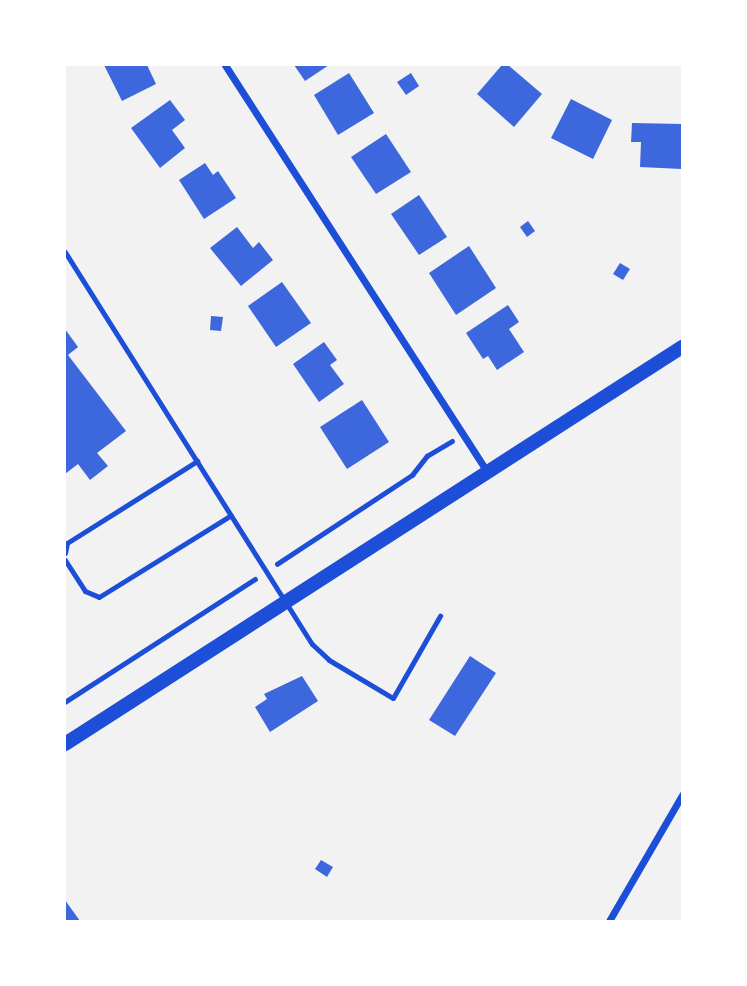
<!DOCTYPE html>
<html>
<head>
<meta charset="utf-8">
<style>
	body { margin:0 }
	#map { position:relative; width:747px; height:986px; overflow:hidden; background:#f2f2f2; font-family:Helvetica,sans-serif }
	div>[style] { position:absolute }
	.building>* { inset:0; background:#3d67dc }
	.path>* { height:4.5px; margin:-2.25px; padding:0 2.25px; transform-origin:2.25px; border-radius:2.25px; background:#1d4ed8 }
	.service>* { height:5px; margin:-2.5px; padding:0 2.5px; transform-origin:2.5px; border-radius:2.5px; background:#1d4ed8 }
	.minor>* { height:7px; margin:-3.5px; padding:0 3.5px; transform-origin:3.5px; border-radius:3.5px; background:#1d4ed8 }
	.secondary>* { height:14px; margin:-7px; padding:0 7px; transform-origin:7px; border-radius:7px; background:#1d4ed8 }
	span { translate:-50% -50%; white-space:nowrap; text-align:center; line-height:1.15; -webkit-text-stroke:6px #fff; paint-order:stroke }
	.frame { position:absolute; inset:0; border:66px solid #fff; pointer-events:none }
</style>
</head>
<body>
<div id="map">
	<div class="building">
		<i style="clip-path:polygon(104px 65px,147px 65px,156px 84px,122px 101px)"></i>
		<i style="clip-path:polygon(294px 65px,329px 65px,305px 81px)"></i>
		<i style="clip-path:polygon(502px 65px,508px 65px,542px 94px,514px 127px,477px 94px)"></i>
		<i style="clip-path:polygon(349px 73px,374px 113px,338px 135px,314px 95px)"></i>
		<i style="clip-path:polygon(411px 73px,419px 86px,406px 95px,397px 82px)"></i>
		<i style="clip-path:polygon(571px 99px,612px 120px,593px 159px,551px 138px)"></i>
		<i style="clip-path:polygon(170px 100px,185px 120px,172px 130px,185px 148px,160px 168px,131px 128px)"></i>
		<i style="clip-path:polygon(632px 123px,682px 124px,682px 169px,640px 167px,641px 142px,631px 142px)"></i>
		<i style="clip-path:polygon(386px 134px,411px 172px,376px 194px,351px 157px)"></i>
		<i style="clip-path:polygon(205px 163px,213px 175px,218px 171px,236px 198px,204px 219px,179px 180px)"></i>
		<i style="clip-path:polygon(419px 195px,447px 237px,419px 255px,391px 214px)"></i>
		<i style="clip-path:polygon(528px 221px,535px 231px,527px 237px,520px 227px)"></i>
		<i style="clip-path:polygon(237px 227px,253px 248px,259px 242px,273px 260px,241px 286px,210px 248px)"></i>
		<i style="clip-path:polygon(469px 246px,496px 288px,456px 315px,429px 273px)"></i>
		<i style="clip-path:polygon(620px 263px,630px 269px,623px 280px,613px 274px)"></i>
		<i style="clip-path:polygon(282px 282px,311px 323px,276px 347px,248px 306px)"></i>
		<i style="clip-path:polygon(508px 305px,519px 322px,509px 329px,524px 352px,497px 370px,488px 356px,483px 359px,466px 333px)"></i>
		<i style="clip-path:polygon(211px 316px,223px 317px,221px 331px,210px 330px)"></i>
		<i style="clip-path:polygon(65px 329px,78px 347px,68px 355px,126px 431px,97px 453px,108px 466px,90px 480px,78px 464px,65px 474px)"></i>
		<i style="clip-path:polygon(324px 342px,337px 360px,330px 365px,344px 384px,319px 402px,293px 364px)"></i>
		<i style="clip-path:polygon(362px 400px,389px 442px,347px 469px,320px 427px)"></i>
		<i style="clip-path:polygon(470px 656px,496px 673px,455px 736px,429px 720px)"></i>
		<i style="clip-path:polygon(302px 676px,318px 701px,270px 732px,255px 707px,267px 699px,264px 694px)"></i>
		<i style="clip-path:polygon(321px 860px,333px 867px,327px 877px,315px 869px)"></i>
		<i style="clip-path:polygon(65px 900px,80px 921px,65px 921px)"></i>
	</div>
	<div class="path">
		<i style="left:277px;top:564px;width:162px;rotate:-33.4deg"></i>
		<i style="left:412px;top:475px;width:24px;rotate:-52deg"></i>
		<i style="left:427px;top:456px;width:29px;rotate:-31deg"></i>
		<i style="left:65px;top:702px;width:226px;rotate:-32.9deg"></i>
	</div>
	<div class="service">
		<i style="left:65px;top:252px;width:463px;rotate:57.8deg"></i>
		<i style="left:312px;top:644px;width:23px;rotate:43deg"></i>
		<i style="left:329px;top:660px;width:74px;rotate:30.7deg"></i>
		<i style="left:393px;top:698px;width:95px;rotate:-60.2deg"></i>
		<i style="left:65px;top:553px;width:10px;rotate:-79deg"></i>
		<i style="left:67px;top:543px;width:154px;rotate:-32.2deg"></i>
		<i style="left:65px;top:560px;width:37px;rotate:57deg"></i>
		<i style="left:85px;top:591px;width:15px;rotate:23deg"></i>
		<i style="left:99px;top:597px;width:155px;rotate:-31.8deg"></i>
	</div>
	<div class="minor">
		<i style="left:225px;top:65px;width:483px;rotate:57.2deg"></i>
		<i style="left:609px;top:921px;width:146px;rotate:-59.9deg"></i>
	</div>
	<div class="secondary">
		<i style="left:65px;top:744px;width:734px;rotate:-32.76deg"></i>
	</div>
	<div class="frame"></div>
</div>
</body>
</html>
